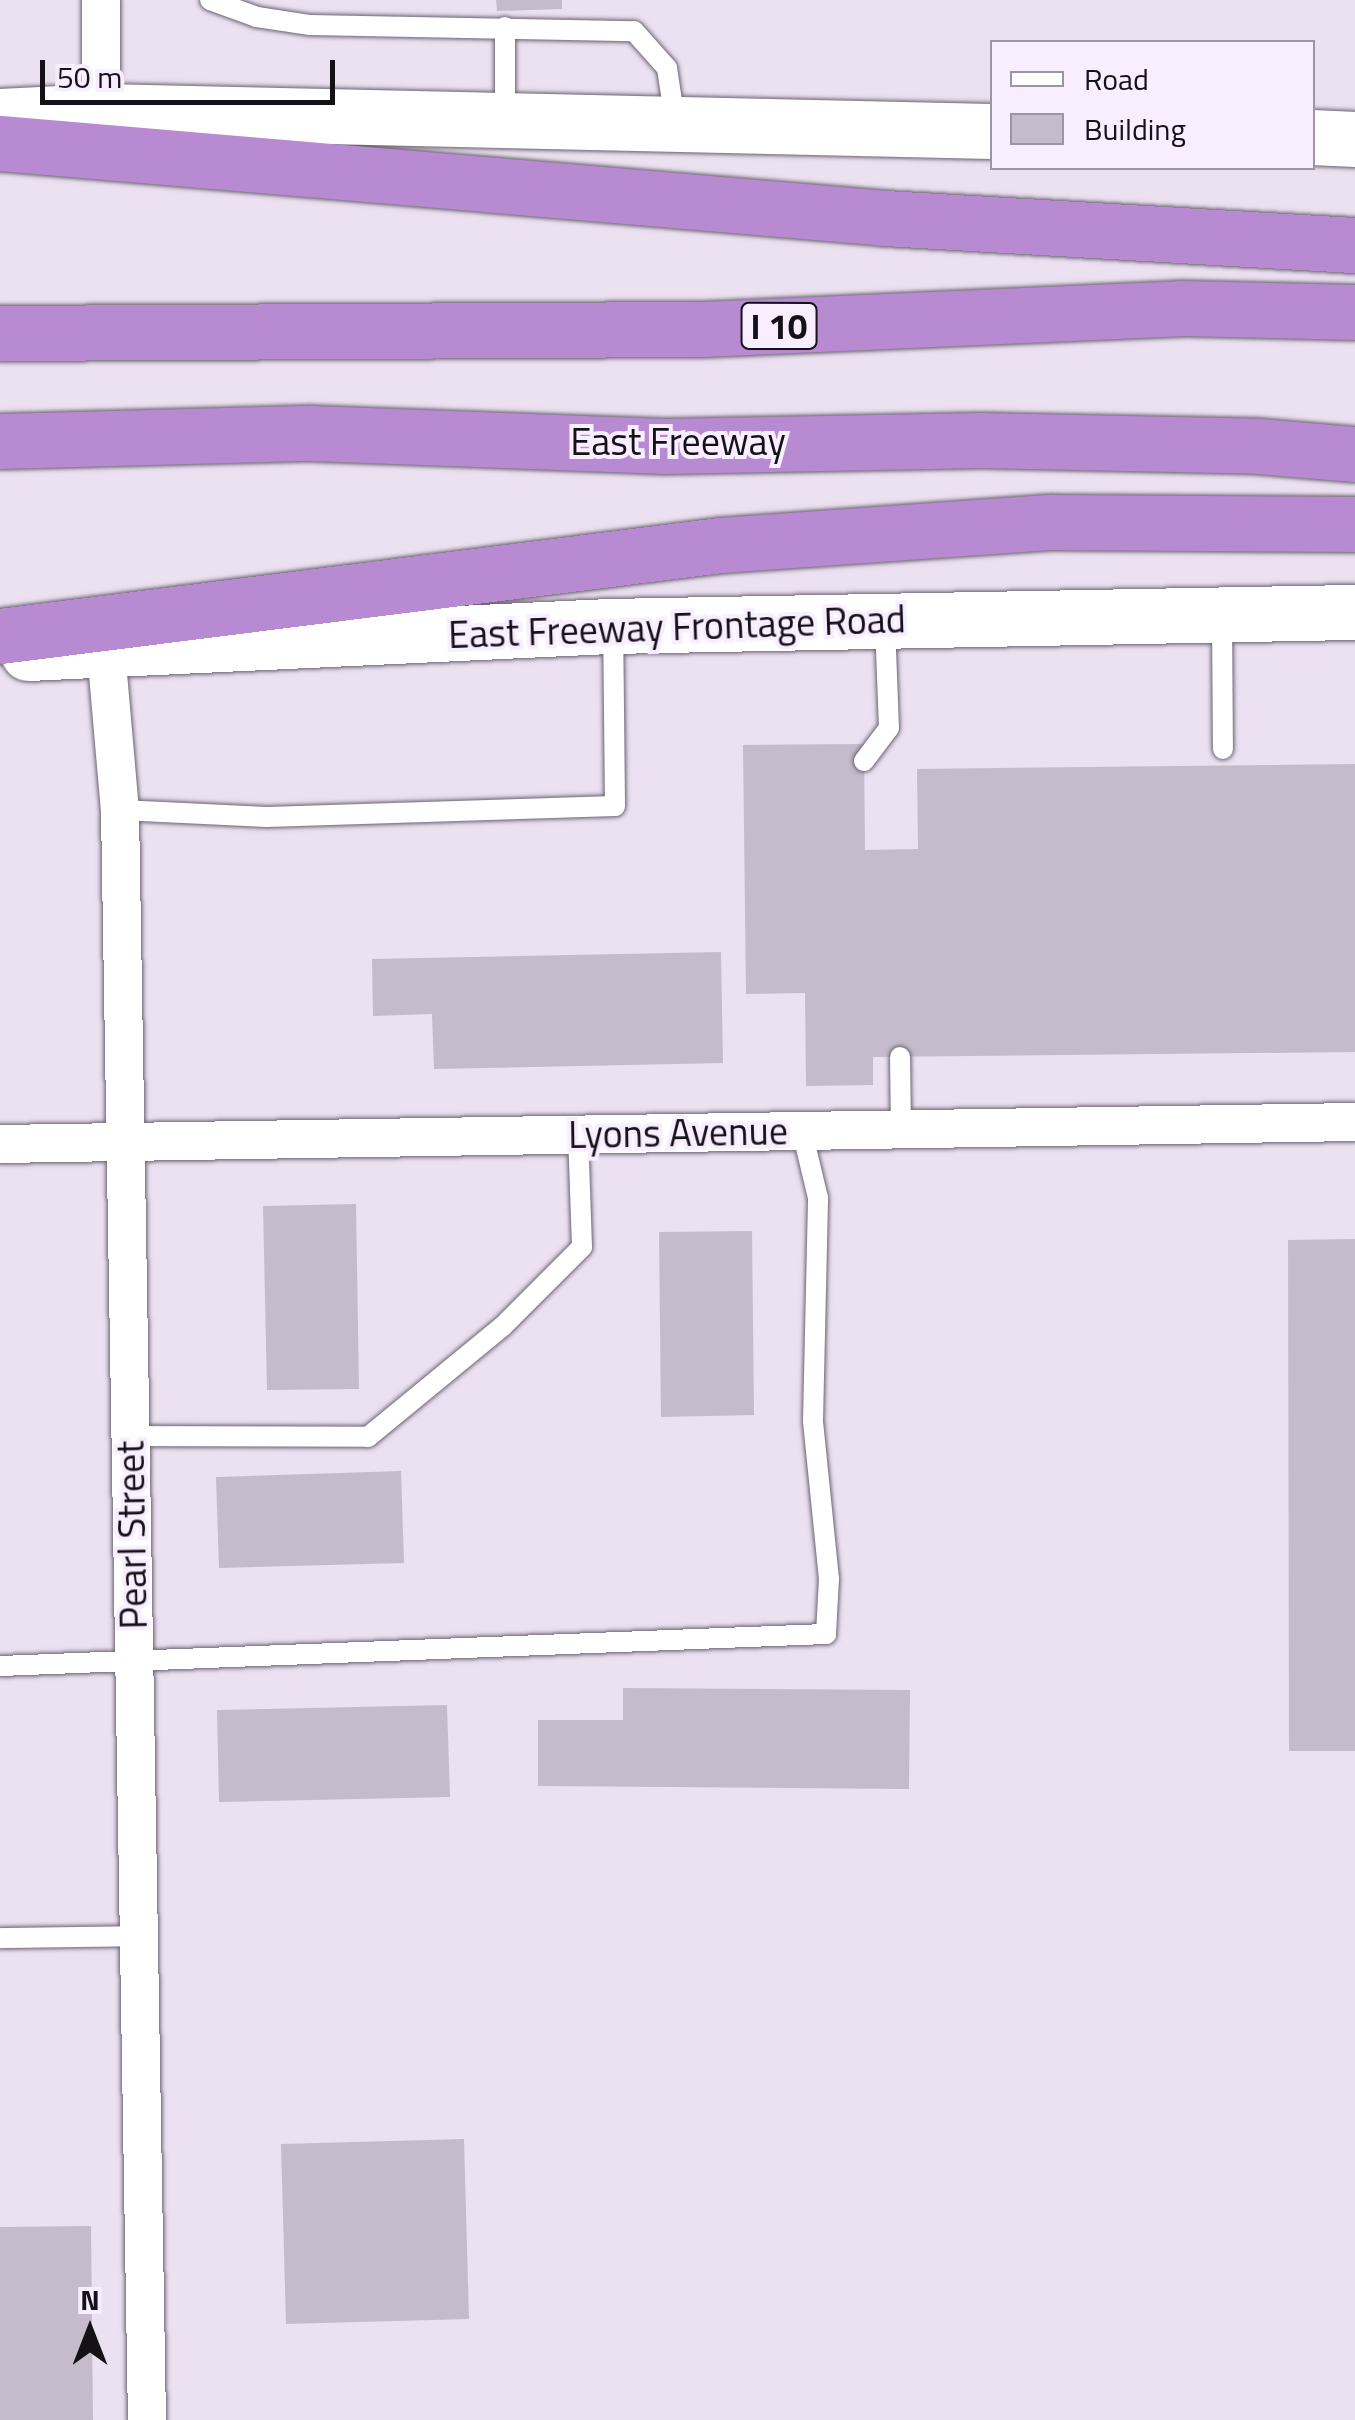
<!DOCTYPE html>
<html>
<head>
<meta charset="utf-8">
<style>
	body { margin:0 }
	#map { position:relative; width:1355px; height:2420px; overflow:hidden; background:#ebe1f1; font-family:"Titillium Web",sans-serif }
	div>[style] { position:absolute }
	.building>* { inset:0; background:#c5bbcb }
	.roads { filter:drop-shadow(0 0 2px #6c6372) drop-shadow(0 0 2px #6c6372) }
	.lane>* { height:20px; margin:-10px; padding:0 10px; transform-origin:10px; border-radius:10px; background:#fff }
	.street>* { height:38px; margin:-19px; padding:0 19px; transform-origin:19px; border-radius:19px; background:#fff }
	.secondary>* { height:55px; margin:-27.5px; padding:0 27.5px; transform-origin:27.5px; border-radius:27.5px; background:#fff }
	.highway>* { height:55px; margin:-27.5px; padding:0 27.5px; transform-origin:27.5px; border-radius:27.5px; background:#b78ad2 }
	span { translate:-50% -50%; white-space:nowrap; text-align:center; line-height:1.15; -webkit-text-stroke:8px #f8eeff; paint-order:stroke }
	.shield-label span { padding:2px 8px; background:#f8eeff; border:2px solid; border-radius:8px; -webkit-text-stroke-width:0 }
	.shield-label { font-size:35px; color:#151217; font-weight:700 }
	.street-label { font-size:38px; color:#151217 }
	.legend { position:absolute; left:990px; top:40px; width:325px; height:130px; box-sizing:border-box; background:#f8eeff; border:2px solid #9d96a2; margin:0; padding:12px 18px; list-style:none; font-size:30px; color:#151217 }
	.legend li { display:flex; align-items:center; gap:20px; height:50px }
	.legend b { width:50px; border:2px solid #9d96a2 }
	.north { position:absolute; left:40px; top:2280px; width:100px; height:100px; -webkit-text-stroke:8px #f8eeff; paint-order:stroke; rotate:0deg; font-size:28px; font-weight:700; line-height:40px; text-align:center; color:#151217 }
	.north::after { content:''; display:block; margin:auto; width:35px; height:45px; background:#151217; clip-path:polygon(50% 0,100% 100%,50% 72%,0 100%) }
	.scale { position:absolute; left:40px; top:60px; width:295px; height:45px; box-sizing:border-box; border:5px solid #151217; border-top:0; padding-left:12px; font-size:30px; line-height:35px; white-space:nowrap; color:#151217; -webkit-text-stroke:8px #f8eeff; paint-order:stroke }
</style>
</head>
<body>
<div id="map">
	<div class="building">
		<i style="clip-path:polygon(496px 0,562px 0,562px 9px,497px 11px)"></i>
		<i style="clip-path:polygon(864px 744px,865px 850px,918px 849px,917px 769px,1355px 764px,1355px 1052px,873px 1057px,873px 1085px,806px 1086px,805px 993px,746px 994px,743px 745px)"></i>
		<i style="clip-path:polygon(721px 952px,723px 1063px,434px 1069px,432px 1014px,373px 1016px,372px 959px)"></i>
		<i style="clip-path:polygon(356px 1204px,359px 1389px,267px 1390px,263px 1206px)"></i>
		<i style="clip-path:polygon(752px 1231px,754px 1415px,661px 1417px,659px 1232px)"></i>
		<i style="clip-path:polygon(1355px 1239px,1355px 1751px,1289px 1751px,1288px 1240px)"></i>
		<i style="clip-path:polygon(401px 1471px,404px 1563px,219px 1568px,216px 1477px)"></i>
		<i style="clip-path:polygon(623px 1688px,910px 1690px,909px 1789px,538px 1786px,538px 1720px,623px 1720px)"></i>
		<i style="clip-path:polygon(447px 1705px,450px 1797px,219px 1802px,217px 1710px)"></i>
		<i style="clip-path:polygon(464px 2139px,469px 2319px,286px 2324px,281px 2144px)"></i>
		<i style="clip-path:polygon(91px 2226px,93px 2420px,0 2420px,0 2227px)"></i>
	</div>
	<div class="roads">
		<div class="lane">
			<i style="left:210px;top:0;width:50px;rotate:19.9deg"></i>
			<i style="left:257px;top:17px;width:54px;rotate:8.6deg"></i>
			<i style="left:310px;top:25px;width:324px;rotate:1.1deg"></i>
			<i style="left:634px;top:31px;width:50px;rotate:48.3deg"></i>
			<i style="left:667px;top:68px;width:54px;rotate:81.4deg"></i>
			<i style="left:505px;top:27px;width:92px;rotate:90deg"></i>
			<i style="left:1222px;top:615px;width:134px;rotate:89.6deg"></i>
			<i style="left:864px;top:761px;width:41px;rotate:-52.9deg"></i>
			<i style="left:889px;top:728px;width:106px;rotate:-92.2deg"></i>
			<i style="left:120px;top:810px;width:147px;rotate:2.7deg"></i>
			<i style="left:267px;top:817px;width:348px;rotate:-1.8deg"></i>
			<i style="left:615px;top:806px;width:177px;rotate:-90.6deg"></i>
			<i style="left:900px;top:1057px;width:72px;rotate:89.2deg"></i>
			<i style="left:130px;top:1436px;width:238px;rotate:0.2deg"></i>
			<i style="left:368px;top:1437px;width:173px;rotate:-39.4deg"></i>
			<i style="left:502px;top:1327px;width:113px;rotate:-45deg"></i>
			<i style="left:582px;top:1247px;width:112px;rotate:-92deg"></i>
			<i style="left:0;top:1666px;width:827px;rotate:-2.22deg"></i>
			<i style="left:826px;top:1634px;width:55px;rotate:-86.9deg"></i>
			<i style="left:829px;top:1579px;width:159px;rotate:-95.8deg"></i>
			<i style="left:813px;top:1421px;width:223px;rotate:-88.7deg"></i>
			<i style="left:818px;top:1198px;width:69px;rotate:-103.4deg"></i>
			<i style="left:0;top:1938px;width:139px;rotate:-0.8deg"></i>
		</div>
		<div class="street">
			<i style="left:101px;top:111px;width:111px;rotate:-90deg"></i>
			<i style="left:106px;top:651px;width:160px;rotate:85deg"></i>
			<i style="left:120px;top:810px;width:1610px;rotate:89.04deg"></i>
			<i style="left:0;top:1144px;width:1355px;rotate:-0.93deg"></i>
		</div>
		<div class="secondary">
			<i style="left:0;top:116px;width:101px;rotate:-2.8deg"></i>
			<i style="left:101px;top:111px;width:891px;rotate:1.29deg"></i>
			<i style="left:1312px;top:137px;width:43px;rotate:2.7deg"></i>
			<i style="left:28px;top:653px;width:582px;rotate:-2.66deg"></i>
			<i style="left:609px;top:626px;width:746px;rotate:-1.08deg"></i>
		</div>
		<div class="highway">
			<i style="left:0;top:143px;width:888px;rotate:4.84deg"></i>
			<i style="left:885px;top:218px;width:471px;rotate:3.3deg"></i>
			<i style="left:0;top:333px;width:703px;rotate:-0.33deg"></i>
			<i style="left:703px;top:329px;width:477px;rotate:-2.5deg"></i>
			<i style="left:1180px;top:308px;width:175px;rotate:1.3deg"></i>
			<i style="left:0;top:441px;width:311px;rotate:-1.5deg"></i>
			<i style="left:311px;top:433px;width:354px;rotate:2.1deg"></i>
			<i style="left:665px;top:446px;width:317px;rotate:-1.1deg"></i>
			<i style="left:982px;top:440px;width:277px;rotate:1.2deg"></i>
			<i style="left:1259px;top:446px;width:96px;rotate:4.8deg"></i>
			<i style="left:0;top:636px;width:726px;rotate:-7.2deg"></i>
			<i style="left:720px;top:545px;width:333px;rotate:-4deg"></i>
			<i style="left:1052px;top:522px;width:303px;rotate:0.4deg"></i>
		</div>
	</div>
	<div class="shield-label">
		<span style="left:779px;top:326px">I 10</span>
	</div>
	<div class="street-label">
		<span style="left:678px;top:442px">East Freeway</span>
		<span style="left:677px;top:627px;rotate:-2deg">East Freeway Frontage Road</span>
		<span style="left:678px;top:1133px;rotate:-1deg">Lyons Avenue</span>
		<span style="left:132px;top:1535px;rotate:-91deg">Pearl Street</span>
	</div>
	<ul class="legend">
	<li><b style="height:12px;background:#fff"></b>Road</li>
	<li><b style="height:28px;background:#c5bbcb"></b>Building</li>
	</ul>
	<div class="north">N</div>
	<div class="scale">50 m</div>
</div>
</body>
</html>
